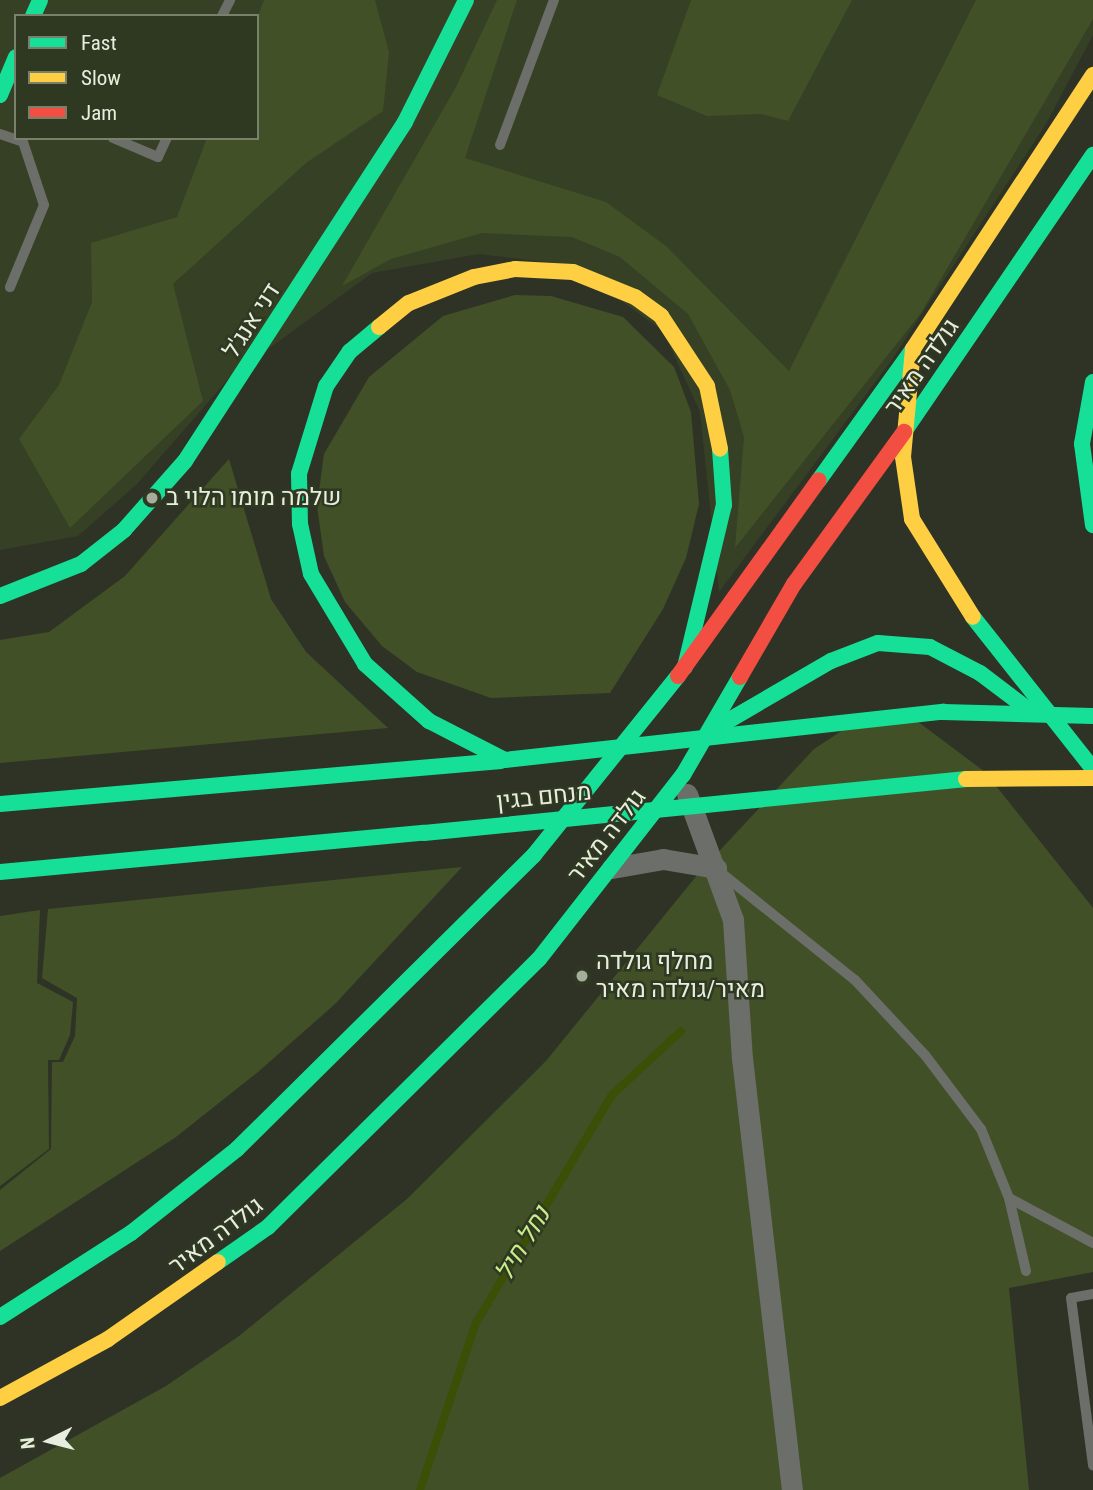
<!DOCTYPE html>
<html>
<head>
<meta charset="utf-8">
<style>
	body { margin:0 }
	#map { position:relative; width:1093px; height:1490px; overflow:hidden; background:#2e3326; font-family:"Roboto Condensed",Heebo,sans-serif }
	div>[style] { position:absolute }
	.built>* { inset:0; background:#364024 }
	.green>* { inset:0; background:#425027 }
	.stream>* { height:8px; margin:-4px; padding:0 4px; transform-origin:4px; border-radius:4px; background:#3c4f06 }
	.lane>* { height:10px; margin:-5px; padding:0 5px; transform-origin:5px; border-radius:5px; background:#6c6e69 }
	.street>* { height:21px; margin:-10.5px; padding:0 10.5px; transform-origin:10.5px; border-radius:10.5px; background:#6c6e69 }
	.fast>* { height:16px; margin:-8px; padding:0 8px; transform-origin:8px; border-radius:8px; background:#16e098 }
	.slow>* { height:16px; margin:-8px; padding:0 8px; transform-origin:8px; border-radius:8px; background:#ffcf43 }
	.jam>* { height:16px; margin:-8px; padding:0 8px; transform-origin:8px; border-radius:8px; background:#f24e42 }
	.fast-bridge>* { height:16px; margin:-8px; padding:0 8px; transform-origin:8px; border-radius:8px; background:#16e098 }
	.slow-bridge>* { height:16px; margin:-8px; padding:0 8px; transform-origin:8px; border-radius:8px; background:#ffcf43 }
	.dots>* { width:19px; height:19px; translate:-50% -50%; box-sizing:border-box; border:4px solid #2f3821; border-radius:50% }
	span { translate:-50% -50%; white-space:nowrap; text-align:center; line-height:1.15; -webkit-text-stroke:5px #2f3821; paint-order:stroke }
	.street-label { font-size:24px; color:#e8eedf }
	.poi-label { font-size:24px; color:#e8eedf }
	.left { translate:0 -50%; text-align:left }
	.water-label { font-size:26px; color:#c8ec8a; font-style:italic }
	.legend { position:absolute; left:14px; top:14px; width:245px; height:126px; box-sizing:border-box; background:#2f3821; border:2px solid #79816d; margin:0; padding:9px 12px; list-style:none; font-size:21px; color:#e8eedf }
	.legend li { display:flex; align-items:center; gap:14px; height:35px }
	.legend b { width:35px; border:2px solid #79816d }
	.north { position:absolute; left:14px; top:1406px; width:70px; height:70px; -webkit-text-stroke:5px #2f3821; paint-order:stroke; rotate:264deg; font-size:19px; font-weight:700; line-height:28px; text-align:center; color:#e8eedf }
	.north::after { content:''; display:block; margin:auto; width:24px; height:32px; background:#e8eedf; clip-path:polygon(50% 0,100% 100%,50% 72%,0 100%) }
</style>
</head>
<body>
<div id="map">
	<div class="built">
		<i style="clip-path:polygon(evenodd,0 0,1093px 0,1093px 35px,1046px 124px,891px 361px,719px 592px,700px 412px,663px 331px,572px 265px,479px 254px,372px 273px,230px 377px,137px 484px,78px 536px,0 550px,0 0,16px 16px,257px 16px,257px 138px,16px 138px,16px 16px)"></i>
	</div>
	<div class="green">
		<i style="clip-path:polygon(264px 0,375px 0,389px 52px,383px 111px,306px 163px,173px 284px,203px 401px,70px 528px,19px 439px,59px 385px,92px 302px,91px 243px,177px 217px,207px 138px,257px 138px,257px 19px)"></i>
		<i style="clip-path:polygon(497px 0,517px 0,465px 158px,606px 202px,666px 246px,789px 371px,976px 0,1093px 0,1093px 19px,921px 313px,735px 548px,744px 437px,730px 390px,688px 314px,620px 257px,572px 237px,482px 233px,391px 259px,342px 286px,456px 87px)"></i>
		<i style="clip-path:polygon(691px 0,852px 0,788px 121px,761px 114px,707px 116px,657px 95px)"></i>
		<i style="clip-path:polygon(515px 295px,551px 296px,623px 317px,674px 367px,691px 412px,699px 504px,686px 558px,663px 609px,610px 693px,491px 698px,417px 672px,382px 646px,345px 602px,324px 556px,317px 506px,324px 454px,369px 377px,443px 316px)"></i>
		<i style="clip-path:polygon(229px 459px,271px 599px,306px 652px,388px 728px,0 763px,0 640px,49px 632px,125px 576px)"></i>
		<i style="clip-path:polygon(917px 721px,985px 772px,1093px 908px,1093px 1272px,1009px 1288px,1029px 1490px,0 1490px,0 1478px,166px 1386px,239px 1336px,407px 1199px,546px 1061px,698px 874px,814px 749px,849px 726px)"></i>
		<i style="clip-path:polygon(462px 867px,335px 1004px,258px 1072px,176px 1137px,0 1251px,0 1190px,51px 1149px,52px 1062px,63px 1062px,75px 1036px,77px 998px,42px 978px,48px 909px)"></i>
		<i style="clip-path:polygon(40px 910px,37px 983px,73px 1002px,70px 1035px,59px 1060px,48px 1060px,49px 1149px,0 1186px,0 916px)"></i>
	</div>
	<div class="stream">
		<i style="left:420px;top:1490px;width:176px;rotate:-71.5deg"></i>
		<i style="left:476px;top:1323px;width:265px;rotate:-59.2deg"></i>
		<i style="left:612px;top:1095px;width:94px;rotate:-42.8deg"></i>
	</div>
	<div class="lane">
		<i style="left:222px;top:16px;width:18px;rotate:-63deg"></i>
		<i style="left:0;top:134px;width:24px;rotate:19deg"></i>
		<i style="left:23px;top:142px;width:66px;rotate:71.6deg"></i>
		<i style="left:44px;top:205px;width:89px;rotate:112.5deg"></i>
		<i style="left:113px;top:138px;width:49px;rotate:22.9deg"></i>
		<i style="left:158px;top:157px;width:21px;rotate:-65deg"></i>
		<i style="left:500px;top:145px;width:155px;rotate:-69.6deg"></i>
		<i style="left:720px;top:872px;width:173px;rotate:38.7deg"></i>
		<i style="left:855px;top:980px;width:103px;rotate:47deg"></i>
		<i style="left:925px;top:1055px;width:93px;rotate:52.9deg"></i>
		<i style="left:981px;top:1129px;width:74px;rotate:67.9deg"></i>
		<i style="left:1009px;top:1198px;width:75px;rotate:76.9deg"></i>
		<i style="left:1009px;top:1198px;width:95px;rotate:28.2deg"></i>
		<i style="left:1093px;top:1294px;width:22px;rotate:170deg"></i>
		<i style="left:1071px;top:1298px;width:169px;rotate:82.5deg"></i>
	</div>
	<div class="street">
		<i style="left:687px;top:794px;width:134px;rotate:69.9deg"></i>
		<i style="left:733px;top:920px;width:138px;rotate:86.3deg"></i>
		<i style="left:742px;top:1058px;width:435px;rotate:83.4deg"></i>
		<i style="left:612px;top:868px;width:52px;rotate:-10deg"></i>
		<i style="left:663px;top:859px;width:54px;rotate:9.6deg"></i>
	</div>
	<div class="fast">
		<i style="left:33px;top:16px;width:17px;rotate:-66deg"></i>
		<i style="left:0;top:95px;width:41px;rotate:-67.2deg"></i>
		<i style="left:379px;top:327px;width:38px;rotate:140deg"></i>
		<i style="left:350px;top:351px;width:42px;rotate:124.4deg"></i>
		<i style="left:326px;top:386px;width:92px;rotate:107.1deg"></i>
		<i style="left:299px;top:474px;width:50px;rotate:88.9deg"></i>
		<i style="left:300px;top:524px;width:51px;rotate:77.6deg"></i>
		<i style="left:311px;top:574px;width:105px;rotate:59deg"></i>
		<i style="left:365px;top:664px;width:86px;rotate:41.7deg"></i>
		<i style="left:429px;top:721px;width:85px;rotate:27.2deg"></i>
		<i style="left:1093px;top:382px;width:63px;rotate:100.1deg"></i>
		<i style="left:1082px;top:444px;width:82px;rotate:82.3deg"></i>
		<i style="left:906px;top:429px;width:332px;rotate:-55.7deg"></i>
		<i style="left:819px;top:480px;width:161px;rotate:-54.3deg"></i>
		<i style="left:0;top:596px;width:87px;rotate:-21.6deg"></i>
		<i style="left:81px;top:564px;width:55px;rotate:-38.3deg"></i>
		<i style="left:124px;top:530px;width:92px;rotate:-48.5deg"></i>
		<i style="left:185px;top:461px;width:404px;rotate:-57deg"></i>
		<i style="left:405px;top:122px;width:136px;rotate:-63.4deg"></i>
		<i style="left:973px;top:617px;width:194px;rotate:51.7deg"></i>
		<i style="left:685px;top:667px;width:167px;rotate:-76.5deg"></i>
		<i style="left:724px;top:505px;width:56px;rotate:-94.1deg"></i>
		<i style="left:714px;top:729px;width:135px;rotate:-30.2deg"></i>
		<i style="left:831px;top:661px;width:50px;rotate:-21deg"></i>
		<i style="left:878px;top:643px;width:52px;rotate:4.4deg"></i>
		<i style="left:930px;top:647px;width:56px;rotate:27.5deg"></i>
		<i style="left:980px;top:673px;width:61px;rotate:37.1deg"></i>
		<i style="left:0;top:804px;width:503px;rotate:-4.91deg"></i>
		<i style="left:0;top:872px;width:426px;rotate:-5.3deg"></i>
		<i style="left:218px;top:1262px;width:61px;rotate:-35deg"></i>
		<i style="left:268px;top:1227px;width:381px;rotate:-44.7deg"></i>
		<i style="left:539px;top:959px;width:234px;rotate:-52deg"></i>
		<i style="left:683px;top:775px;width:113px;rotate:-59.8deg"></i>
		<i style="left:0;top:1317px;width:156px;rotate:-32.7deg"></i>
		<i style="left:131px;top:1233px;width:135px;rotate:-38.4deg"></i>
		<i style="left:237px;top:1149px;width:418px;rotate:-44.7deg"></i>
		<i style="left:534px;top:855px;width:230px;rotate:-51.2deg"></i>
	</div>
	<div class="slow">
		<i style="left:379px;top:327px;width:38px;rotate:-39deg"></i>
		<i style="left:409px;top:303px;width:70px;rotate:-21.8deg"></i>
		<i style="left:474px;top:277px;width:42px;rotate:-11deg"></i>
		<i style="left:515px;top:269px;width:58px;rotate:3deg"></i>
		<i style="left:573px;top:272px;width:67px;rotate:22deg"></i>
		<i style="left:635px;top:297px;width:32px;rotate:36deg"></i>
		<i style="left:661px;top:316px;width:84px;rotate:56.7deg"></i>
		<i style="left:707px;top:386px;width:64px;rotate:78.3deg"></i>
		<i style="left:913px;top:349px;width:328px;rotate:-56.7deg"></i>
		<i style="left:913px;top:349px;width:108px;rotate:95.3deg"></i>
		<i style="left:903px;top:457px;width:63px;rotate:81.7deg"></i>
		<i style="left:912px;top:519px;width:115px;rotate:58.1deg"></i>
		<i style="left:0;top:1398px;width:123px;rotate:-28.6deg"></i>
		<i style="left:108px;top:1339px;width:134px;rotate:-35deg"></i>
	</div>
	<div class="jam">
		<i style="left:678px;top:676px;width:241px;rotate:-54.3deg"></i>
		<i style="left:740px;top:677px;width:108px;rotate:-59.9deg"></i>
		<i style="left:794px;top:584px;width:188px;rotate:-54.1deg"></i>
	</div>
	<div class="fast-bridge">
		<i style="left:505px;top:760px;width:441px;rotate:-6.3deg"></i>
		<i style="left:943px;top:712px;width:150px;rotate:1.5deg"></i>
		<i style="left:424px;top:833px;width:545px;rotate:-5.69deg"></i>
	</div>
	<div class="slow-bridge">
		<i style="left:966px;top:779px;width:127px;rotate:-0.5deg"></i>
	</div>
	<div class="dots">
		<i style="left:152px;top:498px;background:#a7ad9e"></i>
		<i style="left:582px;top:976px;background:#a7ad9e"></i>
	</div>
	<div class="street-label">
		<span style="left:252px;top:321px;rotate:-57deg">דני אנג'ל</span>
		<span style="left:922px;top:367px;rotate:-55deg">גולדה מאיר</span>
		<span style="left:544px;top:797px;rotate:-6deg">מנחם בגין</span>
		<span style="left:607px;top:836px;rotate:-52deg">גולדה מאיר</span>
		<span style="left:216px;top:1236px;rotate:-37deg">גולדה מאיר</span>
	</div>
	<div class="poi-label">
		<span class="left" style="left:166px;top:498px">שלמה מומו הלוי ב</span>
		<span class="left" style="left:596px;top:976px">מחלף גולדה<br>מאיר/גולדה מאיר</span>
	</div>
	<div class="water-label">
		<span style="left:523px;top:1244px;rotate:-59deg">נחל חיל</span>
	</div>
	<ul class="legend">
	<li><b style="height:9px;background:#16e098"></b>Fast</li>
	<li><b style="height:9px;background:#ffcf43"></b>Slow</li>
	<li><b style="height:9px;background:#f24e42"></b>Jam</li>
	</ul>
	<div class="north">N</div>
</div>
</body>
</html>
